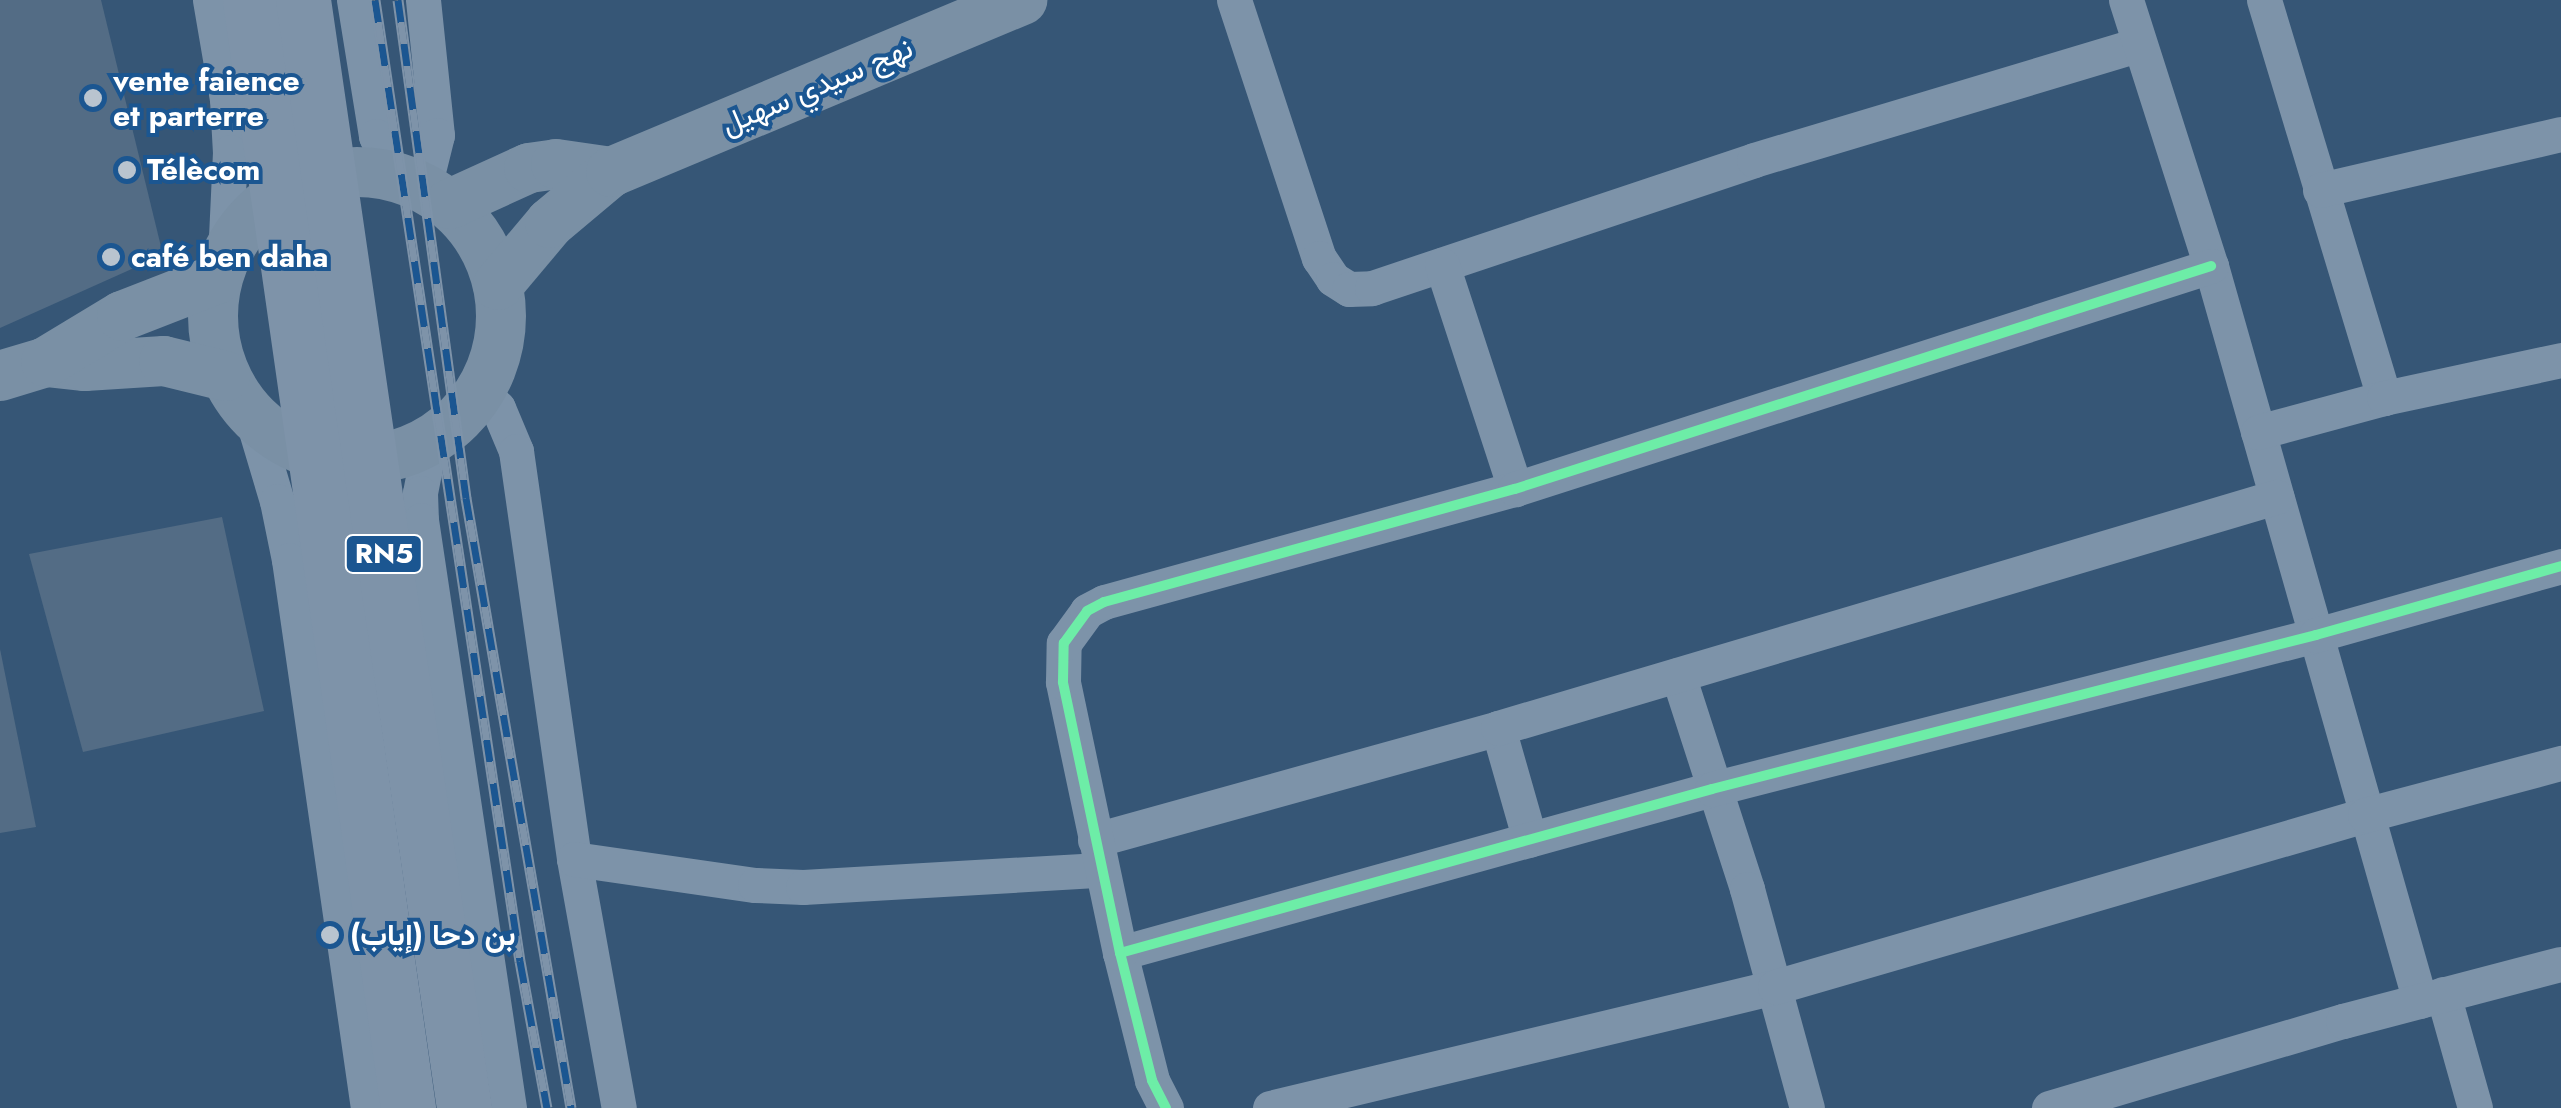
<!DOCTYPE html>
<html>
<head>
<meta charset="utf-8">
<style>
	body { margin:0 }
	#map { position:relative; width:2561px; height:1108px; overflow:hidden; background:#365676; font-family:Jost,Vazirmatn,sans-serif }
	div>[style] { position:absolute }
	.building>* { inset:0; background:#536c85 }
	.street>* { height:35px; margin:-17.5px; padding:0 17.5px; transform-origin:17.5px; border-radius:17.5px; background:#7d93a9 }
	.secondary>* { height:50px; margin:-25px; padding:0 25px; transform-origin:25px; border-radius:25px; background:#7a90a5 }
	.secondary>.ring { margin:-25px; padding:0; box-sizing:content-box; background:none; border:50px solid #7a90a5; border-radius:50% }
	.rail>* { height:11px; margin-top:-5.5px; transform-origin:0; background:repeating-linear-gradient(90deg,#1b5691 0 22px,#7e93a9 0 44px); box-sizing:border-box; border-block:2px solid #7e93a9 }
	.highway-bridge>* { height:55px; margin:-27.5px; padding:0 27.5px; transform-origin:27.5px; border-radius:27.5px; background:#7e93a9 }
	.cycleway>* { height:10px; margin:-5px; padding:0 5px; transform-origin:5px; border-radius:5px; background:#6deda7 }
	.dots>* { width:28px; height:28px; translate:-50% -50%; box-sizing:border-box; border:5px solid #1b5691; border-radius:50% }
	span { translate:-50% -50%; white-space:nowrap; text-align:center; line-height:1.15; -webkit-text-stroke:8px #1b5691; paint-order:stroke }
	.shield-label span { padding:2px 8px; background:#1b5691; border:2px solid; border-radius:8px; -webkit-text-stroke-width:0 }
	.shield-label { font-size:28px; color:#fff; font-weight:700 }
	.poi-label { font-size:30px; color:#fff; font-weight:700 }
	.left { translate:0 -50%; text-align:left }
	.street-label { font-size:30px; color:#fff }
</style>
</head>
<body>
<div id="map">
	<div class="building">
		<i style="clip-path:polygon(0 0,101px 0,163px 255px,0 328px)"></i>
		<i style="clip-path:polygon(222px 517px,264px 711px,83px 752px,29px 554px)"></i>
		<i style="clip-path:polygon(0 649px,36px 827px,0 833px)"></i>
	</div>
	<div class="street">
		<i style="left:210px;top:0;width:100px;rotate:80.3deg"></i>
		<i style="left:227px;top:99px;width:53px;rotate:86.8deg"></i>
		<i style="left:230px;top:152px;width:106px;rotate:92.7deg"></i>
		<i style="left:354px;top:0;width:138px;rotate:80.8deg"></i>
		<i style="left:376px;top:136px;width:43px;rotate:66.4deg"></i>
		<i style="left:423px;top:0;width:136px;rotate:84.1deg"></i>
		<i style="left:437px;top:135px;width:54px;rotate:104deg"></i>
		<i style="left:1234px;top:0;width:272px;rotate:71.8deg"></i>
		<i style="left:1319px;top:258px;width:25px;rotate:56deg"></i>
		<i style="left:1333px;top:279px;width:19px;rotate:32deg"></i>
		<i style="left:1349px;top:289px;width:23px;rotate:-2deg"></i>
		<i style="left:1372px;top:288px;width:403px;rotate:-18.5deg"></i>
		<i style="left:1754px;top:160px;width:401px;rotate:-16.7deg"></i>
		<i style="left:2126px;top:0;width:279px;rotate:72.3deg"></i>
		<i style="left:2211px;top:266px;width:764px;rotate:74.13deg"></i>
		<i style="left:2264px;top:0;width:416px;rotate:73.2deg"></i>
		<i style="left:2320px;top:190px;width:247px;rotate:-13.1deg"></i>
		<i style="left:1442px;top:265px;width:236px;rotate:71.9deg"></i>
		<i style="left:481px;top:390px;width:25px;rotate:47deg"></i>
		<i style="left:498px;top:408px;width:47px;rotate:67.3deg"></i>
		<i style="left:516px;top:451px;width:412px;rotate:81.9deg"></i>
		<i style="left:574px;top:859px;width:253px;rotate:79.8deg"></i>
		<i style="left:251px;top:414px;width:91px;rotate:73.4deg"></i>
		<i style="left:277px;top:501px;width:60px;rotate:78.5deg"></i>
		<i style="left:289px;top:560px;width:554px;rotate:81.8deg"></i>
		<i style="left:2258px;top:432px;width:131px;rotate:-15.1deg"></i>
		<i style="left:2384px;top:398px;width:181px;rotate:-12.1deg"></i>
		<i style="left:430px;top:441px;width:53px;rotate:100.9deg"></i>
		<i style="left:420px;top:493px;width:27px;rotate:88deg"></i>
		<i style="left:421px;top:520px;width:595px;rotate:81.49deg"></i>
		<i style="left:1678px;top:675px;width:225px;rotate:72.1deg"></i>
		<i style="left:1747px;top:889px;width:227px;rotate:74.7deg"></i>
		<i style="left:1498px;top:728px;width:116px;rotate:74.1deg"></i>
		<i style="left:1095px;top:840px;width:418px;rotate:-15.5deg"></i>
		<i style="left:1498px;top:728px;width:812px;rotate:-16.54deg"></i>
		<i style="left:574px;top:859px;width:183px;rotate:8.2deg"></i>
		<i style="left:755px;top:885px;width:48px;rotate:2.4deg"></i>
		<i style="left:803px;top:887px;width:297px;rotate:-3.3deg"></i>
		<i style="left:1120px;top:953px;width:614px;rotate:-15.48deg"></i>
		<i style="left:1712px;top:789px;width:623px;rotate:-14.3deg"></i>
		<i style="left:2316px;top:635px;width:255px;rotate:-15.7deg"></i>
		<i style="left:2443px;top:994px;width:118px;rotate:74.3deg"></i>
		<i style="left:1166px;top:1108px;width:31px;rotate:-117deg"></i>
		<i style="left:1152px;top:1080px;width:131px;rotate:-104.1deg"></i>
		<i style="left:1120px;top:953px;width:277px;rotate:-101.9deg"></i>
		<i style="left:1063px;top:682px;width:39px;rotate:-89deg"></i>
		<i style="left:1064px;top:643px;width:39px;rotate:-54deg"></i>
		<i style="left:1087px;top:611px;width:19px;rotate:-28deg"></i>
		<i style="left:1104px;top:602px;width:426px;rotate:-15.4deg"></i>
		<i style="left:1515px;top:489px;width:731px;rotate:-17.77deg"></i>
		<i style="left:1270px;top:1108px;width:519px;rotate:-13.47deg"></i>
		<i style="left:1775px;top:987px;width:615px;rotate:-16.25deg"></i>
		<i style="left:2365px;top:815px;width:203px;rotate:-14.9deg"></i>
		<i style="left:2049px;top:1108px;width:307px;rotate:-16.5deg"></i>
		<i style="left:2343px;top:1021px;width:225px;rotate:-14.7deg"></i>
	</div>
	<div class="secondary">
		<i class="ring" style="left:213px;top:172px;width:238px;height:238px"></i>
		<i style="left:450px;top:204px;width:87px;rotate:-24.5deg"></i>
		<i style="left:529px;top:168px;width:27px;rotate:-8deg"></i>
		<i style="left:556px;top:164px;width:56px;rotate:8.3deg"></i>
		<i style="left:498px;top:285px;width:81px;rotate:-50deg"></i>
		<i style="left:550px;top:223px;width:80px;rotate:-39.9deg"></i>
		<i style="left:611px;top:172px;width:446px;rotate:-22.7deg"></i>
		<i style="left:46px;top:362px;width:39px;rotate:6deg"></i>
		<i style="left:85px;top:366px;width:79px;rotate:-3.6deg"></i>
		<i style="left:164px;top:361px;width:63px;rotate:13.8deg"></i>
		<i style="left:0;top:376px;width:48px;rotate:-16.9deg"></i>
		<i style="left:46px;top:362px;width:89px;rotate:-31.2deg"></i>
		<i style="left:122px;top:316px;width:102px;rotate:-21.3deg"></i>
	</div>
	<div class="rail">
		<i style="left:375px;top:0;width:972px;rotate:81.42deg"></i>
		<i style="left:520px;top:961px;width:149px;rotate:79.6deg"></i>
		<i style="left:398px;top:0;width:503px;rotate:82.22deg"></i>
		<i style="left:466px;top:498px;width:619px;rotate:80.23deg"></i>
	</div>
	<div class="highway-bridge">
		<i style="left:250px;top:0;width:1119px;rotate:81.88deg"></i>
		<i style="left:303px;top:0;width:1120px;rotate:81.73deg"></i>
	</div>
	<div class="cycleway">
		<i style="left:1120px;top:953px;width:614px;rotate:-15.48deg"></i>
		<i style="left:1712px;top:789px;width:623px;rotate:-14.3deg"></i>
		<i style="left:2316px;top:635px;width:255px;rotate:-15.7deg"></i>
		<i style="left:1166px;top:1108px;width:31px;rotate:-117deg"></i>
		<i style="left:1152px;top:1080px;width:131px;rotate:-104.1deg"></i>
		<i style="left:1120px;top:953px;width:277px;rotate:-101.9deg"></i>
		<i style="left:1063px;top:682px;width:39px;rotate:-89deg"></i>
		<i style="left:1064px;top:643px;width:39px;rotate:-54deg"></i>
		<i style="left:1087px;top:611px;width:19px;rotate:-28deg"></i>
		<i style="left:1104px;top:602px;width:426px;rotate:-15.4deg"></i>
		<i style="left:1515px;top:489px;width:731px;rotate:-17.77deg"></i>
	</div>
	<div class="dots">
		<i style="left:93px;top:98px;background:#b9c4cf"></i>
		<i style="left:127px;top:170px;background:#b9c4cf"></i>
		<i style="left:111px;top:257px;background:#b9c4cf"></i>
		<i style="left:330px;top:935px;background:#b9c4cf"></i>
	</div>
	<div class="shield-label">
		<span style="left:384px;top:554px">RN5</span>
	</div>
	<div class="poi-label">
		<span class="left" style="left:113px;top:98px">vente faience<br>et parterre</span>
		<span class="left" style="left:147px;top:170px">Télècom</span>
		<span class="left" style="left:131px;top:257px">café ben daha</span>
		<span class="left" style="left:350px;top:935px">بن دحا (إياب)</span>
	</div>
	<div class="street-label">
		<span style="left:817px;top:86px;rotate:-23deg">نهج سيدي سهيل</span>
	</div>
</div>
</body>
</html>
